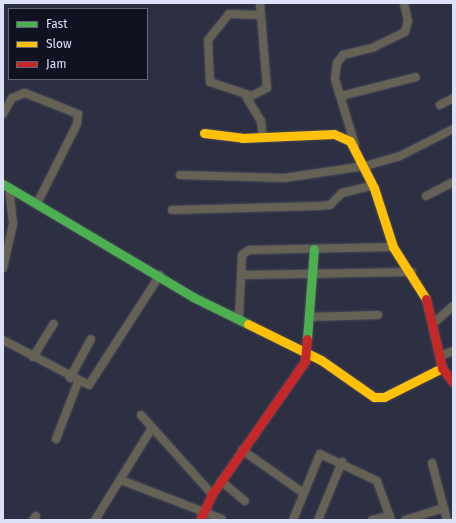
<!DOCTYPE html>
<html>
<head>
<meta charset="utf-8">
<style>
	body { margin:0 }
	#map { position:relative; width:456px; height:523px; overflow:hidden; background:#2d2f42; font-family:"Fira Sans",sans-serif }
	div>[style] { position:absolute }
	.roads { filter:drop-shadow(0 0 1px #474a5a) drop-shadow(0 0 1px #474a5a) }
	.street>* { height:8px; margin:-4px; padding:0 4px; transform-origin:4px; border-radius:4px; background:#656255 }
	.fast>* { height:9px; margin:-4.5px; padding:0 4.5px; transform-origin:4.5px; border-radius:4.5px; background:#4caf50 }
	.slow>* { height:9px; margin:-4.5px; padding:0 4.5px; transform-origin:4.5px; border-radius:4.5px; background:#ffc107 }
	.jam>* { height:9px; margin:-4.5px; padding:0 4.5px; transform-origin:4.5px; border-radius:4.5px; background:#c62828 }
	span { translate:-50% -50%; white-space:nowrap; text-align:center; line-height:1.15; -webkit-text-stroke:3px #101222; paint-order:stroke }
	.frame { position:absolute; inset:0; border:4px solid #dce0f8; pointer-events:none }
	.legend { position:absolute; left:8px; top:8px; width:140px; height:72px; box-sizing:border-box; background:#101222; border:1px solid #626478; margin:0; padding:5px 7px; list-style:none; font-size:12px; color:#dce0f8 }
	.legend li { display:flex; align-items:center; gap:8px; height:20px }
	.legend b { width:20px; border:1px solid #626478 }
</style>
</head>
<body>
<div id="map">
	<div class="roads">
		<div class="street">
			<i style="left:260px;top:3px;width:85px;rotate:85.3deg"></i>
			<i style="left:267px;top:88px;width:22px;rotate:153deg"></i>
			<i style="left:247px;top:98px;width:27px;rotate:59deg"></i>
			<i style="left:261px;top:121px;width:16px;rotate:83deg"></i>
			<i style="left:249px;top:95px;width:41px;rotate:-161.6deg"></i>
			<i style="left:210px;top:82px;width:42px;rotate:-92.7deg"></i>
			<i style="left:208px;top:40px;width:33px;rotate:-51deg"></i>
			<i style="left:229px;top:14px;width:31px;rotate:2deg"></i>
			<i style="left:341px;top:96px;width:77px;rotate:-14.2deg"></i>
			<i style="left:440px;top:105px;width:15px;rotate:-28deg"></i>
			<i style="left:3px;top:114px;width:18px;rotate:-61deg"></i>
			<i style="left:12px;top:98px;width:14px;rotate:-21deg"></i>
			<i style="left:25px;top:93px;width:57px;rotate:21.6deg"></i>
			<i style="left:78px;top:114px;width:10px;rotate:96deg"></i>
			<i style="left:77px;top:124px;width:89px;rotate:116.6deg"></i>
			<i style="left:355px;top:145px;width:69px;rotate:-106.9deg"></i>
			<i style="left:335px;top:79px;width:16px;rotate:-83deg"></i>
			<i style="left:337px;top:63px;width:10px;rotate:-53deg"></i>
			<i style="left:343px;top:55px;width:32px;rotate:-14deg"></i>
			<i style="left:374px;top:47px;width:34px;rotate:-26deg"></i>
			<i style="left:405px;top:32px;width:11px;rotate:-75deg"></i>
			<i style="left:408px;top:21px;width:18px;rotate:-103deg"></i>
			<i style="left:180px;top:175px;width:104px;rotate:1.7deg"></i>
			<i style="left:284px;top:178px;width:82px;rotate:-8.4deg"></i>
			<i style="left:365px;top:166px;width:36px;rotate:-16deg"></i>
			<i style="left:400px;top:156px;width:59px;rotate:-27deg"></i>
			<i style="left:426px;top:196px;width:30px;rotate:-27deg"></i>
			<i style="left:172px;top:210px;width:146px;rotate:-1.6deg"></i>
			<i style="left:318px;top:206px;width:12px;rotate:-5deg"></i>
			<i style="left:330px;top:205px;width:17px;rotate:-45deg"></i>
			<i style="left:342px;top:193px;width:32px;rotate:-14deg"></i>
			<i style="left:3px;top:268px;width:45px;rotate:-77.2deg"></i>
			<i style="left:13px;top:224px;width:36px;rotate:-96deg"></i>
			<i style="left:241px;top:275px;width:171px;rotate:-1deg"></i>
			<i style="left:309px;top:317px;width:69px;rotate:-1.7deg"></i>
			<i style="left:239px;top:318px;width:63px;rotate:-87.3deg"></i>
			<i style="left:242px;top:255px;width:9px;rotate:-36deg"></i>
			<i style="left:249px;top:250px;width:144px;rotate:-1.2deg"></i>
			<i style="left:434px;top:323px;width:25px;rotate:-42deg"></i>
			<i style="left:3px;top:340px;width:97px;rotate:27.6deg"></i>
			<i style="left:89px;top:385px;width:131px;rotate:-57.2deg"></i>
			<i style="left:440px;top:356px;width:14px;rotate:-21deg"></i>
			<i style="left:33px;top:357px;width:39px;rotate:-58deg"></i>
			<i style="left:70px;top:378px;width:44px;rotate:-61.7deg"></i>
			<i style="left:141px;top:415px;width:106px;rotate:48.1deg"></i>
			<i style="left:56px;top:439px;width:61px;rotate:-68.9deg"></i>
			<i style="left:242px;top:450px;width:73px;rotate:35deg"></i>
			<i style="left:432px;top:463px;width:59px;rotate:75.3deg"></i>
			<i style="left:121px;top:480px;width:108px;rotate:21.1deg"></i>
			<i style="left:221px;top:481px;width:31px;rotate:40deg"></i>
			<i style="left:33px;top:520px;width:5px;rotate:-53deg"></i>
			<i style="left:95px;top:520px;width:108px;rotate:-58.2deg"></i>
			<i style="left:293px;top:520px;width:71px;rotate:-67.8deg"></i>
			<i style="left:320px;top:454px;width:63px;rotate:25.3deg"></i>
			<i style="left:377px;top:481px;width:41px;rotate:70.3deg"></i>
			<i style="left:318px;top:520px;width:63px;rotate:-67.5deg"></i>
			<i style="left:372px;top:520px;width:18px;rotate:-13deg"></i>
			<i style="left:405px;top:520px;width:41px;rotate:-17.1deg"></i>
		</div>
		<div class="fast">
			<i style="left:3px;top:184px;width:221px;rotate:30.7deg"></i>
			<i style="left:193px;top:297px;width:61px;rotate:26.1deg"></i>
			<i style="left:307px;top:339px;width:90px;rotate:-85.6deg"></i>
		</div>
		<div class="slow">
			<i style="left:204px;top:133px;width:38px;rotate:7deg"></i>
			<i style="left:242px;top:138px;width:92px;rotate:-2.5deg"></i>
			<i style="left:334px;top:134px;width:17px;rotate:24deg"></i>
			<i style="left:350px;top:141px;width:53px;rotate:62.9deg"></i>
			<i style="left:374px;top:188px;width:62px;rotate:72.1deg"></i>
			<i style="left:393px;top:247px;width:62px;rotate:57.6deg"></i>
			<i style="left:248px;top:324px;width:81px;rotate:26.3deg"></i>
			<i style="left:321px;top:360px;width:65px;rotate:34.9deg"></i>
			<i style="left:374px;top:397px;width:10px"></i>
			<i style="left:384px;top:397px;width:65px;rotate:-26.6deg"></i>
		</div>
		<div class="jam">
			<i style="left:426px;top:299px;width:71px;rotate:76.9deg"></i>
			<i style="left:442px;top:368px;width:18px;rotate:52deg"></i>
			<i style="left:200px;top:520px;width:29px;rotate:-65deg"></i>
			<i style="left:212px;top:494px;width:162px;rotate:-55deg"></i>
			<i style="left:305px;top:361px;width:22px;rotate:-85deg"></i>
		</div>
	</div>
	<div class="frame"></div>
	<ul class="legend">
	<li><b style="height:5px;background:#4caf50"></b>Fast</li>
	<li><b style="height:5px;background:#ffc107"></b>Slow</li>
	<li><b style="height:5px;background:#c62828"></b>Jam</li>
	</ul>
</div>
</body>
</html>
